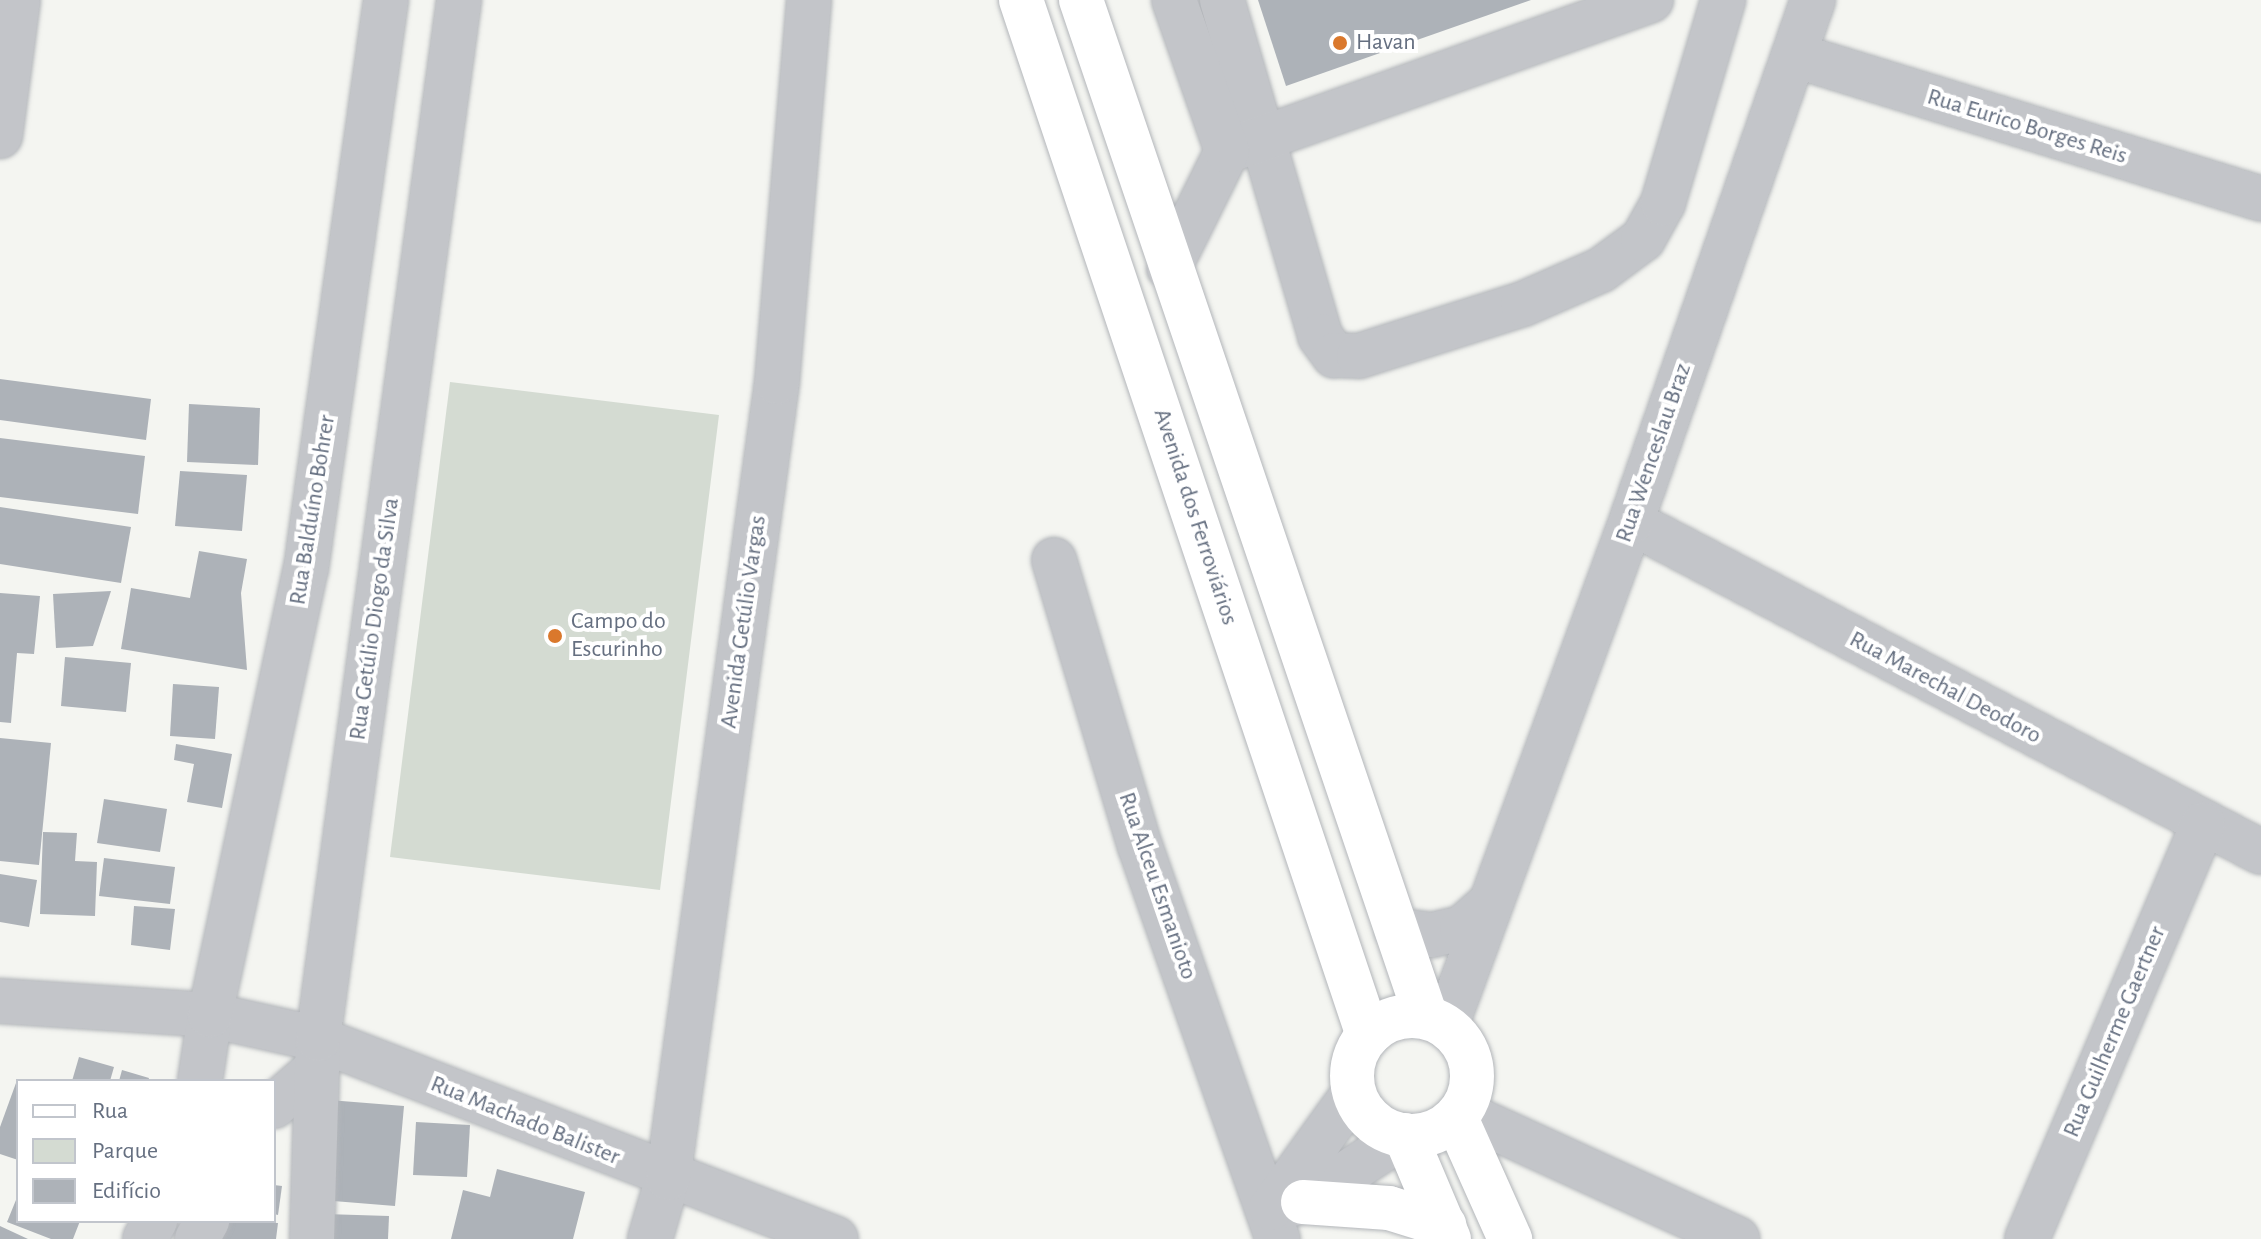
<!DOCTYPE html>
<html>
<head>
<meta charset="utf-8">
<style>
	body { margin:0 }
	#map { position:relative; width:2261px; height:1239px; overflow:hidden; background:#f4f5f1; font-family:"Alegreya Sans",sans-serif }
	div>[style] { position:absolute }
	.green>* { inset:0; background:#d4dbd2 }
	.building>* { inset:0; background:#adb2b8 }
	.roads { filter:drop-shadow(0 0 2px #b3b6ba) drop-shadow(0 0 2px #b3b6ba) }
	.minor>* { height:44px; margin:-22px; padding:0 22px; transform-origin:22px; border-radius:22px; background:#c3c5c9 }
	.major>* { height:44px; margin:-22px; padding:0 22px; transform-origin:22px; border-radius:22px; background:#fff }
	.major>.ring { margin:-22px; padding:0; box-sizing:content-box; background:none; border:44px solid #fff; border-radius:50% }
	.dots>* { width:22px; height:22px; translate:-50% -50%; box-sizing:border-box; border:4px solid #fff; border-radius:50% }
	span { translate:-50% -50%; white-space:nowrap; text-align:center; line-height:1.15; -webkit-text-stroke:8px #fff; paint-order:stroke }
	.poi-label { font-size:24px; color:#656f80 }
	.left { translate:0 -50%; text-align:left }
	.street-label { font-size:24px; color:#656f80 }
	.legend { position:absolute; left:16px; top:1079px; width:260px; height:144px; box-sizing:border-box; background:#fff; border:2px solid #c1c5cc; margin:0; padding:10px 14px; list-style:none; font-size:24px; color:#656f80 }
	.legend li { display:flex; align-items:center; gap:16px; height:40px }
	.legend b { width:40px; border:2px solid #c1c5cc }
</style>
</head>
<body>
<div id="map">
	<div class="green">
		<i style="clip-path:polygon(450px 382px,719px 415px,660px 890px,390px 857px)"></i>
	</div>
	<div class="building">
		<i style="clip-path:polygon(1258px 0,1531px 0,1286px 86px)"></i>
		<i style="clip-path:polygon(0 379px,151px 399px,146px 440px,0 420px)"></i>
		<i style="clip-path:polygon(189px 404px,260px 408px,258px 465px,187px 462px)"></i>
		<i style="clip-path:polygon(0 438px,145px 456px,138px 514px,0 497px)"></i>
		<i style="clip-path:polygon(180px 471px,247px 475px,242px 531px,175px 526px)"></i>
		<i style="clip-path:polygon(0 507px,131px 527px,121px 583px,0 564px)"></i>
		<i style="clip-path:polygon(199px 551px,247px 559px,241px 593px,247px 670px,121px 649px,131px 588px,190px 598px)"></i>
		<i style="clip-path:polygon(111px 591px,93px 646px,56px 648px,53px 594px)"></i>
		<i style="clip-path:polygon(0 593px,40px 596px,34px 654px,17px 653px,11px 723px,0 722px)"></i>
		<i style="clip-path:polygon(65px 657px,131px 663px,126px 712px,61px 706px)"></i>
		<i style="clip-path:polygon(173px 684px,219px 687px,215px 739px,170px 736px)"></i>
		<i style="clip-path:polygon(0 738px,51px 743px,39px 865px,0 861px)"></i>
		<i style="clip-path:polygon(176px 744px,232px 754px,222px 808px,187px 802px,194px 764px,174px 760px)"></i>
		<i style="clip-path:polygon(104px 799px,167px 809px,160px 852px,97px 843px)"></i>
		<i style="clip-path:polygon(43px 832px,77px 833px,75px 861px,97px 862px,95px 916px,40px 914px)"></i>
		<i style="clip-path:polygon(104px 858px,175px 867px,170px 904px,99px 896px)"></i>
		<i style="clip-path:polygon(0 874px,37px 880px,29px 927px,0 922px)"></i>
		<i style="clip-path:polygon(134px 906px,175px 909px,170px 950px,131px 945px)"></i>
		<i style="clip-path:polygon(79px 1057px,114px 1067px,110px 1081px,72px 1081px)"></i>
		<i style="clip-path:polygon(122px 1070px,149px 1078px,148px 1081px,119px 1081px)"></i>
		<i style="clip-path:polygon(16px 1083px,18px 1084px,18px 1160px,0 1154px,0 1127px)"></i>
		<i style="clip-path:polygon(329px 1100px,404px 1106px,395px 1206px,321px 1200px)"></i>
		<i style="clip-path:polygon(416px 1122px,470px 1125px,467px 1177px,413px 1175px)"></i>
		<i style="clip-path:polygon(497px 1169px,585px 1192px,573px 1239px,451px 1239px,463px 1190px,490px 1197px)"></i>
		<i style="clip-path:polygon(274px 1185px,282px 1186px,278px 1215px,274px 1214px)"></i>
		<i style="clip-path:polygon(18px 1195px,18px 1221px,80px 1221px,73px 1239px,51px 1239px,7px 1222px)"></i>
		<i style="clip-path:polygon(325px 1214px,389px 1216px,388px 1239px,323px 1239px)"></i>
		<i style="clip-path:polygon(216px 1221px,278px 1223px,276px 1239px,214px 1239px)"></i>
		<i style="clip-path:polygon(0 1226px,28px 1239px,0 1239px)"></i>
	</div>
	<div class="roads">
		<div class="minor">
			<i style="left:1222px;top:0;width:350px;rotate:73.7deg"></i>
			<i style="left:1320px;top:336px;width:24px;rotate:54deg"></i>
			<i style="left:1334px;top:355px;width:25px;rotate:2deg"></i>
			<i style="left:1359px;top:356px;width:172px;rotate:-17.6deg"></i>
			<i style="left:1523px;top:304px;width:85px;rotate:-23.6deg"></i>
			<i style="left:1601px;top:270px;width:52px;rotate:-36.4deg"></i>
			<i style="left:1643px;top:239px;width:41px;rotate:-60.9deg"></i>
			<i style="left:1663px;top:203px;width:212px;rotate:-73.5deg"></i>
			<i style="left:1794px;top:55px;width:489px;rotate:17.1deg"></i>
			<i style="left:0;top:136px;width:137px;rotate:-82.5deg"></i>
			<i style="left:1227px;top:151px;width:450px;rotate:-19.6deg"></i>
			<i style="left:1169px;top:268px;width:131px;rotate:-63.6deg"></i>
			<i style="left:1227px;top:151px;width:160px;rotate:-109.3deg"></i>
			<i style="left:1631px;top:522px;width:711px;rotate:27.65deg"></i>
			<i style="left:1054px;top:560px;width:299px;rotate:73.3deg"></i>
			<i style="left:1140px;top:846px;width:417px;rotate:70.7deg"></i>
			<i style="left:1396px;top:930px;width:36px;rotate:8deg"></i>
			<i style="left:1432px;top:935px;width:31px;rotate:-13deg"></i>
			<i style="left:1462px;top:928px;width:37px;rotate:-41deg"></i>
			<i style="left:0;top:1001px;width:210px;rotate:3.8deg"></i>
			<i style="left:210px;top:1015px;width:111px;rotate:12.5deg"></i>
			<i style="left:318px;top:1039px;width:555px;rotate:21.11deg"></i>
			<i style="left:1446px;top:1026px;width:537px;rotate:-69.84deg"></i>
			<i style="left:1631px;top:522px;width:553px;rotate:-70.78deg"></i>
			<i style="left:200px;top:1081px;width:67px;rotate:-81.4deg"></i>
			<i style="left:210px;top:1015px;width:456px;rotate:-77.9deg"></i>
			<i style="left:306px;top:569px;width:575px;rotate:-82deg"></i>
			<i style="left:274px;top:1106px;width:55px;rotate:-41.3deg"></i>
			<i style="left:1460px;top:1112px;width:305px;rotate:24.6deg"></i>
			<i style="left:1281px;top:1206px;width:22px;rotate:-10deg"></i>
			<i style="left:1303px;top:1202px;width:122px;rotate:-33.3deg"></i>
			<i style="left:1271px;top:1208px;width:142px;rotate:-54.2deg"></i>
			<i style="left:145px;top:1239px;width:21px;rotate:-61deg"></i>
			<i style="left:197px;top:1239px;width:21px;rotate:-61deg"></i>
			<i style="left:312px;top:1239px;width:200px;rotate:-88.3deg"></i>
			<i style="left:318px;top:1039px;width:1049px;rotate:-82.27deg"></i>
			<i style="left:650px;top:1239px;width:64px;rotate:-73.6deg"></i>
			<i style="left:668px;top:1178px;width:803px;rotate:-82.2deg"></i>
			<i style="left:777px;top:382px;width:383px;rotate:-85.2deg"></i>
			<i style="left:2027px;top:1239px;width:450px;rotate:-67deg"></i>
		</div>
		<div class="major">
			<i style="left:1021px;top:0;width:1092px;rotate:71.47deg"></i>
			<i style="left:1081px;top:0;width:1074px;rotate:71.26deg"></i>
			<i class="ring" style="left:1352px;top:1016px;width:76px;height:76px"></i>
			<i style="left:1456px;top:1118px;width:133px;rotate:65.9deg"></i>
			<i style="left:1405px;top:1135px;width:113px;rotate:67.1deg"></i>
			<i style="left:1303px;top:1202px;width:86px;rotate:4deg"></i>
			<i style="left:1389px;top:1208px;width:58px;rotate:17.2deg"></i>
		</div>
	</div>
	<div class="dots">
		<i style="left:1340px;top:43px;background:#da782c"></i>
		<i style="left:555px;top:636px;background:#da782c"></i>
	</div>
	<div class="poi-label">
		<span class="left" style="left:1356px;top:43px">Havan</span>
		<span class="left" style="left:571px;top:636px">Campo do<br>Escurinho</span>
	</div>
	<div class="street-label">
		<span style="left:2027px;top:127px;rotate:17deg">Rua Eurico Borges Reis</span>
		<span style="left:1654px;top:453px;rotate:-71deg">Rua Wenceslau Braz</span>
		<span style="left:313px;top:510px;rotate:-81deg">Rua Balduíno Bohrer</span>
		<span style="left:1195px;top:517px;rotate:72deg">Avenida dos Ferroviários</span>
		<span style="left:375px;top:619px;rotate:-82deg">Rua Getúlio Diogo da Silva</span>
		<span style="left:744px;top:622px;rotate:-82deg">Avenida Getúlio Vargas</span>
		<span style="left:1945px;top:688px;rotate:28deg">Rua Marechal Deodoro</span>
		<span style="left:1157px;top:886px;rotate:71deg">Rua Alceu Esmanioto</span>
		<span style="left:2115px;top:1032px;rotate:-67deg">Rua Guilherme Gaertner</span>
		<span style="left:525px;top:1121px;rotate:22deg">Rua Machado Balister</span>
	</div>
	<ul class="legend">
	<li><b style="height:10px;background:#fff"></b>Rua</li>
	<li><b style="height:22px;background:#d4dbd2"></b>Parque</li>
	<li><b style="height:22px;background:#adb2b8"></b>Edifício</li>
	</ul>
</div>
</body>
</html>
